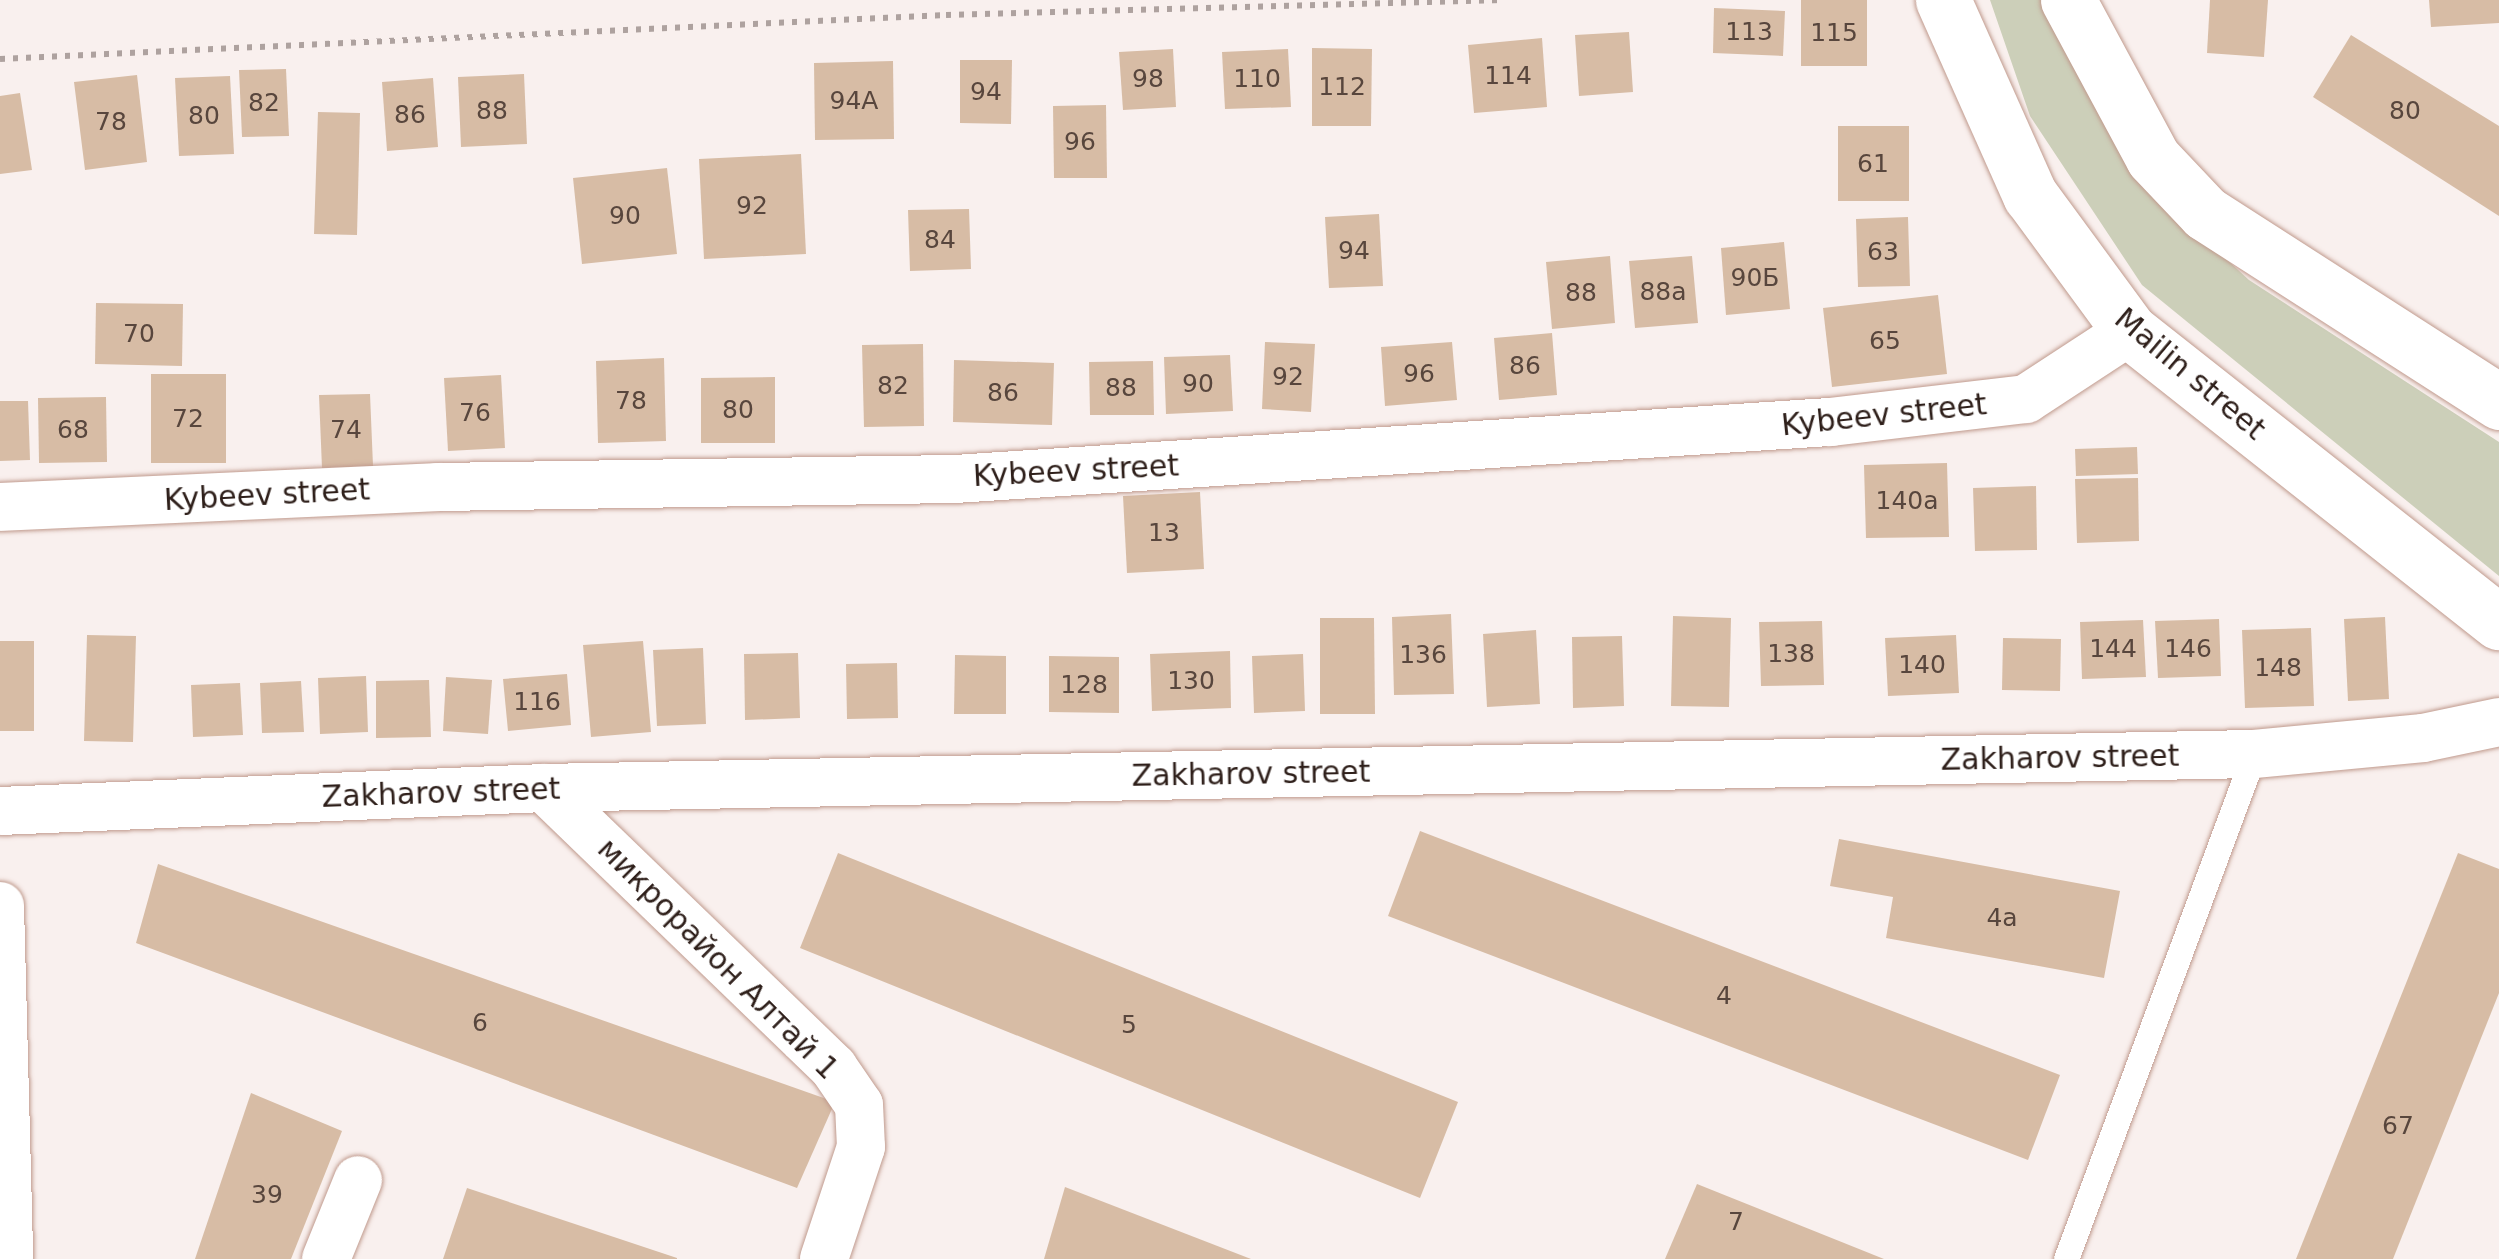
<!DOCTYPE html>
<html>
<head>
<meta charset="utf-8">
<style>
	body { margin:0 }
	#map { position:relative; width:2499px; height:1259px; overflow:hidden; background:#f9f0ee; font-family:"DejaVu Sans",sans-serif }
	div>[style] { position:absolute }
	.green>* { inset:0; background:#cccfb9 }
	.building>* { inset:0; background:#d7bca5 }
	.path>* { height:6px; margin-top:-3px; transform-origin:0; background:repeating-linear-gradient(90deg,#aea29f 0 5px,transparent 0 13px) }
	.roads { filter:drop-shadow(0 0 2px #c09a8d) drop-shadow(0 0 2px #c09a8d) }
	.service>* { height:25px; margin:-12.5px; padding:0 12.5px; transform-origin:12.5px; border-radius:12.5px; background:#fff }
	.minor>* { height:48px; margin:-24px; padding:0 24px; transform-origin:24px; border-radius:24px; background:#fff }
	.primary>* { height:55px; margin:-27.5px; padding:0 27.5px; transform-origin:27.5px; border-radius:27.5px; background:#fff }
	span { translate:-50% -50%; white-space:nowrap; text-align:center; line-height:1.15; -webkit-text-stroke:8px #fff; paint-order:stroke }
	.number-label { font-size:25px; color:#58463d }
	.number-label span { -webkit-text-stroke-width:0 }
	.street-label { font-size:30px; color:#2e1f1a }
</style>
</head>
<body>
<div id="map">
	<div class="green">
		<i style="clip-path:polygon(1990px 0,2049px 0,2174px 211px,2249px 280px,2499px 442px,2499px 576px,2142px 285px,2030px 116px)"></i>
	</div>
	<div class="building">
		<i style="clip-path:polygon(1801px 0,1867px 0,1867px 66px,1801px 66px)"></i>
		<i style="clip-path:polygon(2210px 0,2268px 0,2264px 57px,2207px 53px)"></i>
		<i style="clip-path:polygon(2429px 0,2499px 0,2499px 23px,2431px 27px)"></i>
		<i style="clip-path:polygon(1714px 8px,1785px 11px,1783px 56px,1713px 53px)"></i>
		<i style="clip-path:polygon(1629px 32px,1633px 92px,1579px 96px,1575px 35px)"></i>
		<i style="clip-path:polygon(2351px 35px,2499px 126px,2499px 216px,2313px 97px)"></i>
		<i style="clip-path:polygon(1542px 38px,1547px 107px,1474px 113px,1468px 45px)"></i>
		<i style="clip-path:polygon(1312px 48px,1372px 49px,1371px 126px,1312px 126px)"></i>
		<i style="clip-path:polygon(1173px 49px,1176px 107px,1123px 110px,1119px 52px)"></i>
		<i style="clip-path:polygon(1288px 49px,1291px 107px,1225px 109px,1222px 52px)"></i>
		<i style="clip-path:polygon(960px 60px,1012px 60px,1011px 124px,960px 123px)"></i>
		<i style="clip-path:polygon(893px 61px,894px 139px,815px 140px,814px 63px)"></i>
		<i style="clip-path:polygon(286px 69px,289px 136px,242px 137px,239px 70px)"></i>
		<i style="clip-path:polygon(524px 74px,527px 144px,461px 147px,458px 77px)"></i>
		<i style="clip-path:polygon(137px 75px,147px 162px,85px 170px,74px 82px)"></i>
		<i style="clip-path:polygon(230px 76px,234px 154px,179px 156px,175px 78px)"></i>
		<i style="clip-path:polygon(433px 78px,438px 147px,387px 151px,382px 82px)"></i>
		<i style="clip-path:polygon(20px 93px,32px 170px,0 174px,0 96px)"></i>
		<i style="clip-path:polygon(1106px 105px,1107px 178px,1054px 178px,1053px 106px)"></i>
		<i style="clip-path:polygon(318px 112px,360px 113px,357px 235px,314px 234px)"></i>
		<i style="clip-path:polygon(1838px 126px,1909px 126px,1909px 201px,1838px 201px)"></i>
		<i style="clip-path:polygon(801px 154px,806px 254px,704px 259px,699px 159px)"></i>
		<i style="clip-path:polygon(667px 168px,677px 254px,582px 264px,573px 178px)"></i>
		<i style="clip-path:polygon(969px 209px,971px 269px,910px 271px,908px 210px)"></i>
		<i style="clip-path:polygon(1379px 214px,1383px 286px,1329px 288px,1325px 217px)"></i>
		<i style="clip-path:polygon(1908px 217px,1910px 286px,1858px 287px,1856px 219px)"></i>
		<i style="clip-path:polygon(1784px 242px,1790px 309px,1726px 315px,1721px 248px)"></i>
		<i style="clip-path:polygon(1610px 256px,1615px 323px,1552px 329px,1546px 262px)"></i>
		<i style="clip-path:polygon(1692px 256px,1698px 323px,1635px 328px,1629px 261px)"></i>
		<i style="clip-path:polygon(1938px 295px,1947px 374px,1832px 387px,1823px 308px)"></i>
		<i style="clip-path:polygon(96px 303px,183px 304px,182px 366px,95px 364px)"></i>
		<i style="clip-path:polygon(1552px 333px,1557px 395px,1499px 400px,1494px 338px)"></i>
		<i style="clip-path:polygon(1265px 342px,1315px 344px,1311px 412px,1262px 409px)"></i>
		<i style="clip-path:polygon(1452px 342px,1457px 400px,1385px 406px,1381px 347px)"></i>
		<i style="clip-path:polygon(923px 344px,924px 426px,864px 427px,862px 345px)"></i>
		<i style="clip-path:polygon(1230px 355px,1233px 411px,1166px 414px,1164px 357px)"></i>
		<i style="clip-path:polygon(664px 358px,666px 441px,598px 443px,596px 361px)"></i>
		<i style="clip-path:polygon(954px 360px,1054px 363px,1052px 425px,953px 422px)"></i>
		<i style="clip-path:polygon(1153px 361px,1154px 415px,1090px 415px,1089px 362px)"></i>
		<i style="clip-path:polygon(151px 374px,226px 374px,226px 463px,151px 463px)"></i>
		<i style="clip-path:polygon(501px 375px,505px 448px,448px 451px,444px 378px)"></i>
		<i style="clip-path:polygon(775px 377px,775px 443px,701px 443px,701px 378px)"></i>
		<i style="clip-path:polygon(370px 394px,373px 466px,322px 468px,319px 395px)"></i>
		<i style="clip-path:polygon(106px 397px,107px 462px,39px 463px,38px 398px)"></i>
		<i style="clip-path:polygon(0 401px,28px 401px,30px 460px,0 461px)"></i>
		<i style="clip-path:polygon(2137px 447px,2138px 474px,2076px 476px,2075px 449px)"></i>
		<i style="clip-path:polygon(1947px 463px,1949px 537px,1866px 538px,1864px 465px)"></i>
		<i style="clip-path:polygon(2138px 478px,2139px 541px,2077px 543px,2075px 479px)"></i>
		<i style="clip-path:polygon(2036px 486px,2037px 550px,1975px 551px,1973px 488px)"></i>
		<i style="clip-path:polygon(1200px 492px,1204px 569px,1127px 573px,1123px 496px)"></i>
		<i style="clip-path:polygon(1451px 614px,1454px 694px,1394px 695px,1392px 617px)"></i>
		<i style="clip-path:polygon(1673px 616px,1731px 618px,1729px 707px,1671px 706px)"></i>
		<i style="clip-path:polygon(2385px 617px,2389px 699px,2348px 701px,2344px 619px)"></i>
		<i style="clip-path:polygon(1320px 618px,1374px 618px,1375px 714px,1320px 714px)"></i>
		<i style="clip-path:polygon(2219px 619px,2221px 676px,2158px 678px,2155px 621px)"></i>
		<i style="clip-path:polygon(2143px 620px,2146px 677px,2082px 679px,2080px 622px)"></i>
		<i style="clip-path:polygon(1822px 621px,1824px 685px,1761px 686px,1759px 622px)"></i>
		<i style="clip-path:polygon(2311px 628px,2314px 706px,2245px 708px,2242px 630px)"></i>
		<i style="clip-path:polygon(1536px 630px,1540px 704px,1487px 707px,1483px 634px)"></i>
		<i style="clip-path:polygon(87px 635px,136px 636px,133px 742px,84px 741px)"></i>
		<i style="clip-path:polygon(1956px 635px,1959px 693px,1888px 696px,1885px 638px)"></i>
		<i style="clip-path:polygon(1622px 636px,1624px 706px,1573px 708px,1572px 637px)"></i>
		<i style="clip-path:polygon(2003px 638px,2061px 639px,2060px 691px,2002px 690px)"></i>
		<i style="clip-path:polygon(0 641px,34px 641px,34px 731px,0 731px)"></i>
		<i style="clip-path:polygon(643px 641px,651px 732px,591px 737px,583px 645px)"></i>
		<i style="clip-path:polygon(703px 648px,706px 724px,657px 726px,653px 650px)"></i>
		<i style="clip-path:polygon(1230px 651px,1231px 708px,1152px 711px,1150px 654px)"></i>
		<i style="clip-path:polygon(798px 653px,800px 718px,745px 720px,744px 654px)"></i>
		<i style="clip-path:polygon(1303px 654px,1305px 711px,1254px 713px,1252px 656px)"></i>
		<i style="clip-path:polygon(955px 655px,1006px 656px,1006px 714px,954px 714px)"></i>
		<i style="clip-path:polygon(1049px 656px,1119px 657px,1119px 713px,1049px 712px)"></i>
		<i style="clip-path:polygon(897px 663px,898px 718px,847px 719px,846px 664px)"></i>
		<i style="clip-path:polygon(567px 674px,571px 725px,508px 731px,503px 679px)"></i>
		<i style="clip-path:polygon(366px 676px,368px 732px,320px 734px,318px 678px)"></i>
		<i style="clip-path:polygon(446px 677px,492px 680px,488px 734px,443px 731px)"></i>
		<i style="clip-path:polygon(429px 680px,431px 737px,376px 738px,376px 681px)"></i>
		<i style="clip-path:polygon(301px 681px,304px 732px,262px 733px,260px 683px)"></i>
		<i style="clip-path:polygon(240px 683px,243px 735px,193px 737px,191px 685px)"></i>
		<i style="clip-path:polygon(1420px 831px,2060px 1075px,2028px 1160px,1388px 916px)"></i>
		<i style="clip-path:polygon(1839px 839px,2120px 891px,2104px 978px,1886px 938px,1893px 897px,1830px 886px)"></i>
		<i style="clip-path:polygon(838px 853px,1458px 1102px,1420px 1198px,800px 948px)"></i>
		<i style="clip-path:polygon(2458px 853px,2499px 869px,2499px 993px,2393px 1259px,2296px 1259px)"></i>
		<i style="clip-path:polygon(158px 864px,835px 1102px,797px 1188px,136px 943px)"></i>
		<i style="clip-path:polygon(251px 1093px,342px 1131px,291px 1259px,195px 1259px)"></i>
		<i style="clip-path:polygon(1697px 1184px,1884px 1259px,1665px 1259px)"></i>
		<i style="clip-path:polygon(1065px 1187px,1251px 1259px,1044px 1259px)"></i>
		<i style="clip-path:polygon(467px 1188px,677px 1258px,677px 1259px,443px 1259px)"></i>
	</div>
	<div class="path">
		<i style="left:0;top:59px;width:947px;rotate:-2.66deg"></i>
		<i style="left:946px;top:15px;width:557px;rotate:-1.54deg"></i>
	</div>
	<div class="roads">
		<div class="service">
			<i style="left:2066px;top:1259px;width:539px;rotate:-69.58deg"></i>
		</div>
		<div class="minor">
			<i style="left:0;top:507px;width:438px;rotate:-2.6deg"></i>
			<i style="left:438px;top:487px;width:517px;rotate:-0.89deg"></i>
			<i style="left:955px;top:479px;width:877px;rotate:-3.73deg"></i>
			<i style="left:1830px;top:422px;width:197px;rotate:-6.7deg"></i>
			<i style="left:2026px;top:399px;width:124px;rotate:-33.2deg"></i>
			<i style="left:544px;top:788px;width:402px;rotate:44deg"></i>
			<i style="left:833px;top:1067px;width:46px;rotate:55.6deg"></i>
			<i style="left:859px;top:1105px;width:42px;rotate:87.3deg"></i>
			<i style="left:861px;top:1147px;width:118px;rotate:108.3deg"></i>
			<i style="left:0;top:811px;width:544px;rotate:-2.42deg"></i>
			<i style="left:544px;top:788px;width:1710px;rotate:-1.14deg"></i>
			<i style="left:2254px;top:754px;width:170px;rotate:-5.4deg"></i>
			<i style="left:2423px;top:738px;width:78px;rotate:-11.9deg"></i>
			<i style="left:0;top:906px;width:353px;rotate:88.5deg"></i>
			<i style="left:326px;top:1259px;width:85px;rotate:-67.9deg"></i>
		</div>
		<div class="primary">
			<i style="left:1943px;top:0;width:214px;rotate:66deg"></i>
			<i style="left:2030px;top:195px;width:169px;rotate:53.7deg"></i>
			<i style="left:2130px;top:331px;width:470px;rotate:38.3deg"></i>
			<i style="left:2068px;top:0;width:179px;rotate:61.7deg"></i>
			<i style="left:2153px;top:158px;width:76px;rotate:46.6deg"></i>
			<i style="left:2205px;top:213px;width:350px;rotate:32.7deg"></i>
		</div>
	</div>
	<div class="number-label">
		<span style="left:1749px;top:32px">113</span>
		<span style="left:1834px;top:33px">115</span>
		<span style="left:1508px;top:76px">114</span>
		<span style="left:1148px;top:79px">98</span>
		<span style="left:1257px;top:79px">110</span>
		<span style="left:1342px;top:87px">112</span>
		<span style="left:986px;top:92px">94</span>
		<span style="left:854px;top:101px">94А</span>
		<span style="left:264px;top:103px">82</span>
		<span style="left:492px;top:111px">88</span>
		<span style="left:2405px;top:111px">80</span>
		<span style="left:410px;top:115px">86</span>
		<span style="left:204px;top:116px">80</span>
		<span style="left:111px;top:122px">78</span>
		<span style="left:1080px;top:142px">96</span>
		<span style="left:1873px;top:164px">61</span>
		<span style="left:752px;top:206px">92</span>
		<span style="left:625px;top:216px">90</span>
		<span style="left:940px;top:240px">84</span>
		<span style="left:1354px;top:251px">94</span>
		<span style="left:1883px;top:252px">63</span>
		<span style="left:1755px;top:278px">90Б</span>
		<span style="left:1663px;top:292px">88а</span>
		<span style="left:1581px;top:293px">88</span>
		<span style="left:139px;top:334px">70</span>
		<span style="left:1885px;top:341px">65</span>
		<span style="left:1525px;top:366px">86</span>
		<span style="left:1419px;top:374px">96</span>
		<span style="left:1288px;top:377px">92</span>
		<span style="left:1198px;top:384px">90</span>
		<span style="left:893px;top:386px">82</span>
		<span style="left:1121px;top:388px">88</span>
		<span style="left:1003px;top:393px">86</span>
		<span style="left:631px;top:401px">78</span>
		<span style="left:738px;top:410px">80</span>
		<span style="left:475px;top:413px">76</span>
		<span style="left:188px;top:419px">72</span>
		<span style="left:73px;top:430px">68</span>
		<span style="left:346px;top:430px">74</span>
		<span style="left:1907px;top:501px">140а</span>
		<span style="left:1164px;top:533px">13</span>
		<span style="left:2113px;top:649px">144</span>
		<span style="left:2188px;top:649px">146</span>
		<span style="left:1791px;top:654px">138</span>
		<span style="left:1423px;top:655px">136</span>
		<span style="left:1922px;top:665px">140</span>
		<span style="left:2278px;top:668px">148</span>
		<span style="left:1191px;top:681px">130</span>
		<span style="left:1084px;top:685px">128</span>
		<span style="left:537px;top:702px">116</span>
		<span style="left:2002px;top:918px">4а</span>
		<span style="left:1724px;top:996px">4</span>
		<span style="left:480px;top:1023px">6</span>
		<span style="left:1129px;top:1025px">5</span>
		<span style="left:2398px;top:1126px">67</span>
		<span style="left:267px;top:1195px">39</span>
		<span style="left:1736px;top:1222px">7</span>
	</div>
	<div class="street-label">
		<span style="left:2190px;top:374px;rotate:40deg">Mailin street</span>
		<span style="left:1884px;top:415px;rotate:-6deg">Kybeev street</span>
		<span style="left:1076px;top:471px;rotate:-3deg">Kybeev street</span>
		<span style="left:267px;top:495px;rotate:-3deg">Kybeev street</span>
		<span style="left:2060px;top:758px;rotate:-1deg">Zakharov street</span>
		<span style="left:1251px;top:774px;rotate:-1deg">Zakharov street</span>
		<span style="left:441px;top:793px;rotate:-2deg">Zakharov street</span>
		<span style="left:718px;top:959px;rotate:45deg">микрорайон Алтай 1</span>
	</div>
</div>
</body>
</html>
